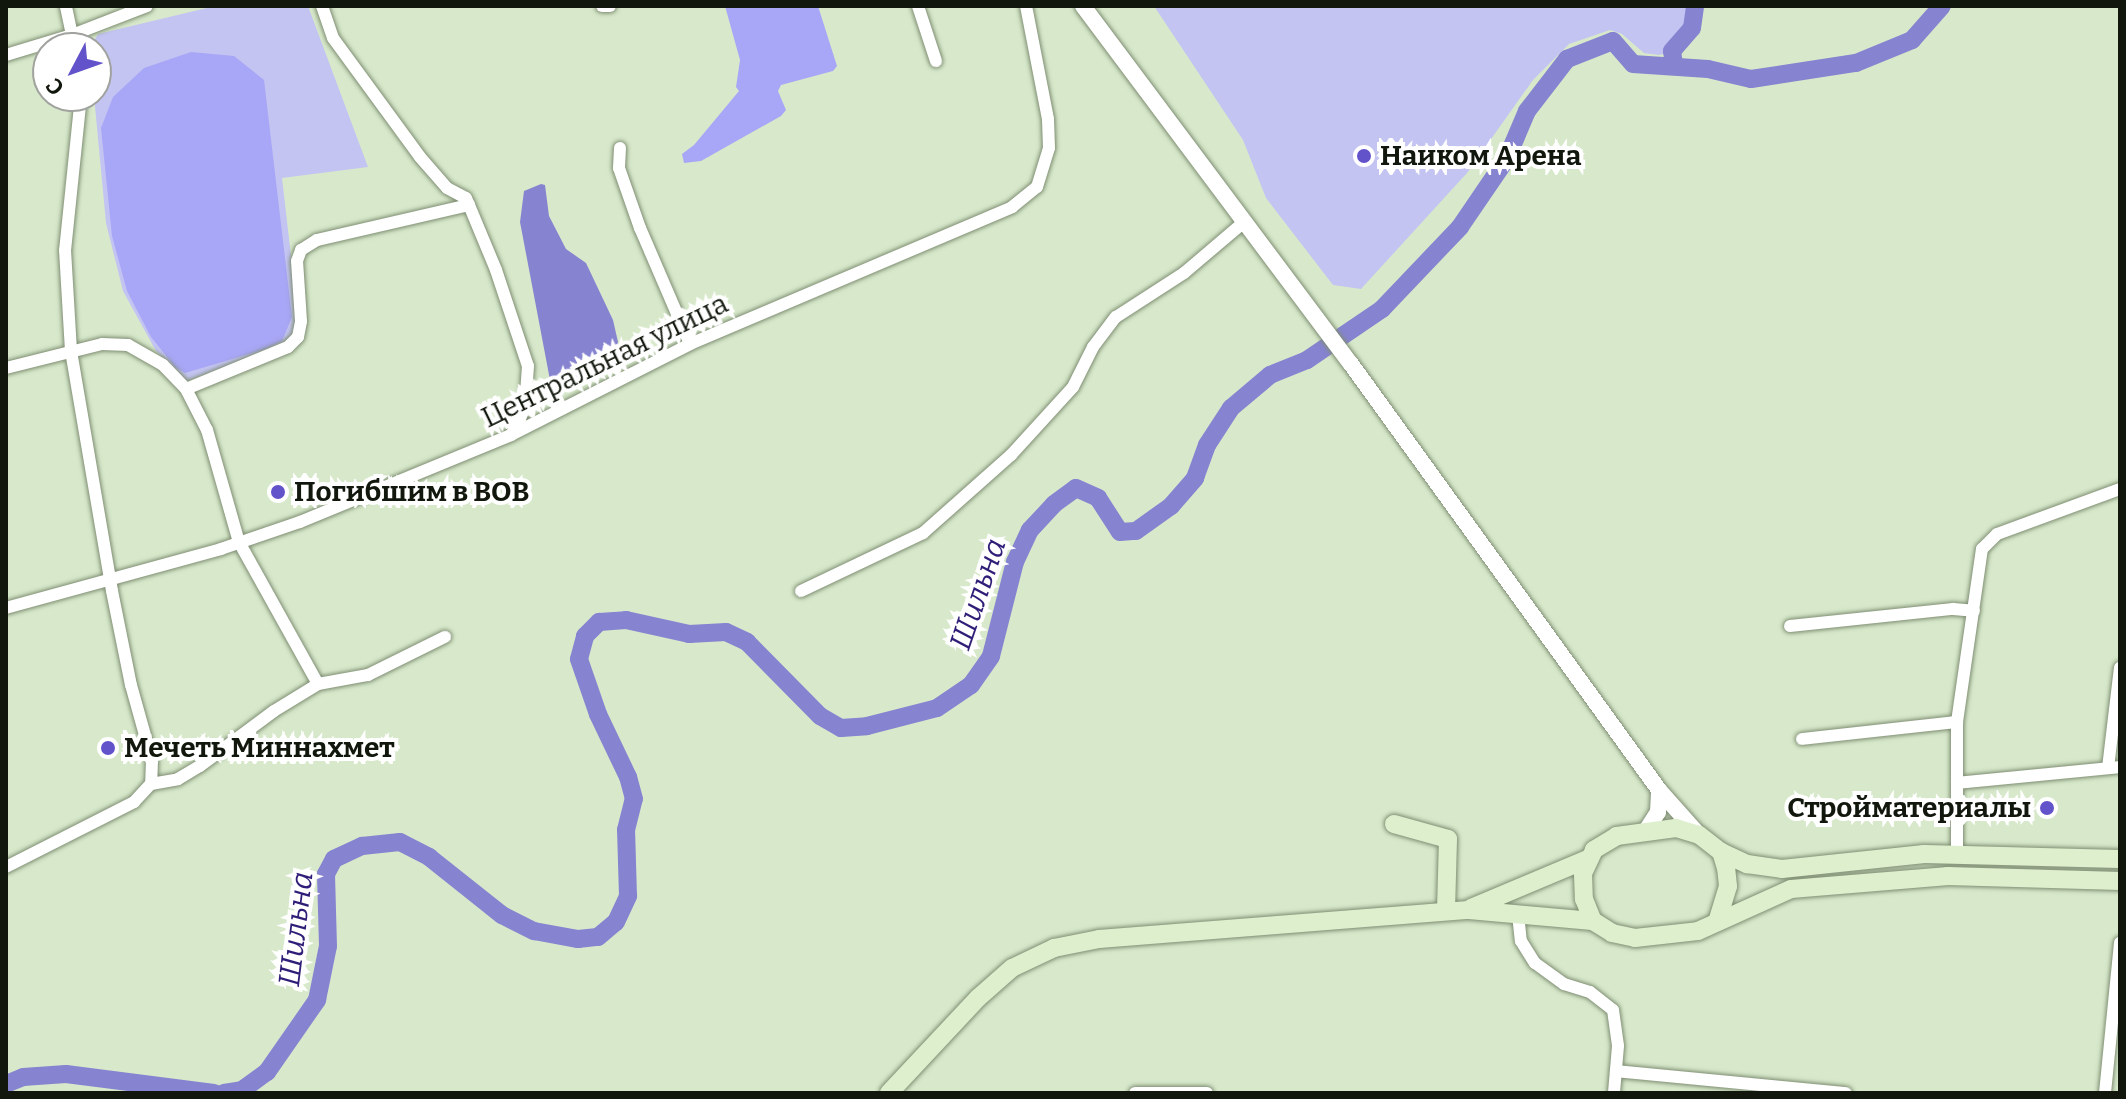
<!DOCTYPE html>
<html>
<head>
<meta charset="utf-8">
<style>
	body { margin:0 }
	#map { position:relative; width:2126px; height:1099px; overflow:hidden; background:#d8e9cb; font-family:Bitter,serif }
	div>[style] { position:absolute }
	.green>* { inset:0; background:#c4c4f2 }
	.forest>* { inset:0; background:#a8a6f6 }
	.water>* { inset:0; background:#8683d1 }
	.river>* { height:18px; margin:-9px; padding:0 9px; transform-origin:9px; border-radius:9px; background:#8683d1 }
	.roads { filter:drop-shadow(0 0 2px #7f8e73) drop-shadow(0 0 2px #7f8e73) }
	.minor>* { height:12px; margin:-6px; padding:0 6px; transform-origin:6px; border-radius:6px; background:#fff }
	.tertiary>* { height:16px; margin:-8px; padding:0 8px; transform-origin:8px; border-radius:8px; background:#fff }
	.secondary>* { height:18px; margin:-9px; padding:0 9px; transform-origin:9px; border-radius:9px; background:#deefce }
	.dots>* { width:22px; height:22px; translate:-50% -50%; box-sizing:border-box; border:4px solid #fff; border-radius:50% }
	span { translate:-50% -50%; white-space:nowrap; text-align:center; line-height:1.15; -webkit-text-stroke:8px #fff; paint-order:stroke }
	.poi-label { font-size:28px; color:#11170c; font-weight:700 }
	.left { translate:0 -50%; text-align:left }
	.right { translate:-100% -50%; text-align:right }
	.street-label { font-size:28px; color:#11170c }
	.water-label { font-size:30px; color:#301d77; font-style:italic }
	.frame { position:absolute; inset:0; border:8px solid #11170c; pointer-events:none }
	.north { position:absolute; left:32px; top:32px; width:80px; height:80px; box-sizing:border-box; background:#fff; border:2px solid #a0a29e; border-radius:50%; rotate:229deg; font-size:22px; font-weight:700; line-height:32px; text-align:center; color:#11170c }
	.north::after { content:''; display:block; margin:auto; width:28px; height:36px; background:#6353cb; clip-path:polygon(50% 0,100% 100%,50% 72%,0 100%) }
</style>
</head>
<body>
<div id="map">
	<div class="green">
		<i style="clip-path:polygon(215px 6px,308px 6px,368px 167px,282px 178px,298px 316px,294px 334px,286px 344px,187px 381px,156px 351px,123px 291px,106px 223px,94px 96px,96px 48px,90px 48px,98px 34px)"></i>
		<i style="clip-path:polygon(1154px 6px,1688px 6px,1691px 32px,1676px 51px,1659px 55px,1644px 53px,1622px 34px,1610px 30px,1569px 44px,1533px 80px,1467px 173px,1361px 289px,1333px 285px,1266px 198px,1243px 140px)"></i>
	</div>
	<div class="forest">
		<i style="clip-path:polygon(725px 6px,818px 6px,837px 66px,833px 71px,781px 85px,778px 91px,786px 110px,781px 116px,701px 161px,684px 163px,682px 154px,694px 145px,739px 91px,736px 87px,740px 60px)"></i>
		<i style="clip-path:polygon(191px 52px,234px 56px,264px 80px,292px 317px,282px 341px,266px 349px,185px 373px,175px 367px,151px 337px,127px 291px,112px 236px,101px 128px,113px 97px,144px 68px)"></i>
	</div>
	<div class="water">
		<i style="clip-path:polygon(541px 184px,545px 185px,549px 216px,566px 249px,586px 263px,613px 320px,618px 342px,613px 359px,601px 369px,567px 385px,558px 386px,550px 380px,520px 222px,524px 191px)"></i>
	</div>
	<div class="river">
		<i style="left:1674px;top:65px;width:14px;rotate:-98deg"></i>
		<i style="left:1672px;top:51px;width:30px;rotate:-49deg"></i>
		<i style="left:1692px;top:28px;width:22px;rotate:-82deg"></i>
		<i style="left:6px;top:1084px;width:18px;rotate:-22deg"></i>
		<i style="left:23px;top:1077px;width:43px;rotate:-4deg"></i>
		<i style="left:66px;top:1074px;width:149px;rotate:7.3deg"></i>
		<i style="left:224px;top:1093px;width:18px;rotate:-9deg"></i>
		<i style="left:242px;top:1090px;width:31px;rotate:-36deg"></i>
		<i style="left:267px;top:1072px;width:88px;rotate:-55.2deg"></i>
		<i style="left:317px;top:1000px;width:55px;rotate:-78.5deg"></i>
		<i style="left:328px;top:946px;width:72px;rotate:-91.6deg"></i>
		<i style="left:326px;top:874px;width:17px;rotate:-62deg"></i>
		<i style="left:334px;top:859px;width:31px;rotate:-25deg"></i>
		<i style="left:362px;top:846px;width:38px;rotate:-6deg"></i>
		<i style="left:400px;top:842px;width:33px;rotate:27deg"></i>
		<i style="left:429px;top:857px;width:93px;rotate:38.5deg"></i>
		<i style="left:502px;top:915px;width:36px;rotate:27deg"></i>
		<i style="left:534px;top:931px;width:45px;rotate:10.3deg"></i>
		<i style="left:578px;top:939px;width:20px;rotate:-6deg"></i>
		<i style="left:598px;top:937px;width:23px;rotate:-40deg"></i>
		<i style="left:616px;top:922px;width:29px;rotate:-65deg"></i>
		<i style="left:628px;top:896px;width:66px;rotate:-91.7deg"></i>
		<i style="left:626px;top:830px;width:32px;rotate:-76deg"></i>
		<i style="left:634px;top:799px;width:23px;rotate:-105deg"></i>
		<i style="left:628px;top:777px;width:70px;rotate:-115.5deg"></i>
		<i style="left:598px;top:714px;width:58px;rotate:-109.1deg"></i>
		<i style="left:579px;top:659px;width:24px;rotate:-75deg"></i>
		<i style="left:585px;top:636px;width:20px;rotate:-45deg"></i>
		<i style="left:599px;top:622px;width:27px;rotate:-4deg"></i>
		<i style="left:626px;top:620px;width:65px;rotate:12.5deg"></i>
		<i style="left:689px;top:634px;width:37px;rotate:-3deg"></i>
		<i style="left:726px;top:632px;width:23px;rotate:25deg"></i>
		<i style="left:747px;top:642px;width:104px;rotate:45.4deg"></i>
		<i style="left:820px;top:716px;width:24px;rotate:30deg"></i>
		<i style="left:841px;top:728px;width:26px;rotate:-4deg"></i>
		<i style="left:867px;top:726px;width:72px;rotate:-14.4deg"></i>
		<i style="left:937px;top:708px;width:41px;rotate:-34.1deg"></i>
		<i style="left:971px;top:685px;width:35px;rotate:-55deg"></i>
		<i style="left:991px;top:656px;width:97px;rotate:-75.7deg"></i>
		<i style="left:1015px;top:562px;width:35px;rotate:-65deg"></i>
		<i style="left:1030px;top:530px;width:35px;rotate:-47deg"></i>
		<i style="left:1054px;top:504px;width:27px;rotate:-36deg"></i>
		<i style="left:1076px;top:488px;width:24px;rotate:24deg"></i>
		<i style="left:1098px;top:498px;width:40px;rotate:57.1deg"></i>
		<i style="left:1120px;top:532px;width:16px;rotate:-4deg"></i>
		<i style="left:1136px;top:531px;width:43px;rotate:-35.5deg"></i>
		<i style="left:1171px;top:506px;width:37px;rotate:-49deg"></i>
		<i style="left:1195px;top:478px;width:35px;rotate:-70deg"></i>
		<i style="left:1207px;top:445px;width:44px;rotate:-57deg"></i>
		<i style="left:1231px;top:408px;width:51px;rotate:-40.2deg"></i>
		<i style="left:1270px;top:375px;width:40px;rotate:-22deg"></i>
		<i style="left:1307px;top:360px;width:91px;rotate:-34.2deg"></i>
		<i style="left:1382px;top:309px;width:113px;rotate:-46.4deg"></i>
		<i style="left:1460px;top:227px;width:83px;rotate:-55.7deg"></i>
		<i style="left:1507px;top:158px;width:51px;rotate:-66.9deg"></i>
		<i style="left:1527px;top:111px;width:66px;rotate:-52.4deg"></i>
		<i style="left:1567px;top:59px;width:49px;rotate:-21.4deg"></i>
		<i style="left:1613px;top:41px;width:30px;rotate:49deg"></i>
		<i style="left:1633px;top:64px;width:75px;rotate:3.8deg"></i>
		<i style="left:1708px;top:69px;width:44px;rotate:13.1deg"></i>
		<i style="left:1751px;top:79px;width:106px;rotate:-8.7deg"></i>
		<i style="left:1856px;top:63px;width:61px;rotate:-22.3deg"></i>
		<i style="left:1912px;top:40px;width:45px;rotate:-48.6deg"></i>
	</div>
	<div class="roads">
		<div class="minor">
			<i style="left:322px;top:6px;width:34px;rotate:71deg"></i>
			<i style="left:333px;top:38px;width:147px;rotate:53.8deg"></i>
			<i style="left:420px;top:157px;width:41px;rotate:48.9deg"></i>
			<i style="left:447px;top:188px;width:21px;rotate:28deg"></i>
			<i style="left:466px;top:198px;width:8px;rotate:67deg"></i>
			<i style="left:469px;top:205px;width:70px;rotate:67.4deg"></i>
			<i style="left:496px;top:270px;width:101px;rotate:71.6deg"></i>
			<i style="left:528px;top:366px;width:42px;rotate:94.1deg"></i>
			<i style="left:525px;top:408px;width:30px;rotate:117deg"></i>
			<i style="left:602px;top:6px;width:8px"></i>
			<i style="left:918px;top:6px;width:58px;rotate:71.9deg"></i>
			<i style="left:72px;top:48px;width:13px;rotate:-90deg"></i>
			<i style="left:72px;top:35px;width:80px;rotate:-21.1deg"></i>
			<i style="left:6px;top:55px;width:69px;rotate:-16.9deg"></i>
			<i style="left:72px;top:35px;width:30px;rotate:-102deg"></i>
			<i style="left:81px;top:96px;width:155px;rotate:95.9deg"></i>
			<i style="left:65px;top:250px;width:101px;rotate:86.6deg"></i>
			<i style="left:71px;top:351px;width:243px;rotate:80.3deg"></i>
			<i style="left:112px;top:591px;width:96px;rotate:78.6deg"></i>
			<i style="left:131px;top:685px;width:78px;rotate:74.4deg"></i>
			<i style="left:152px;top:760px;width:24px;rotate:92deg"></i>
			<i style="left:620px;top:148px;width:20px;rotate:93deg"></i>
			<i style="left:619px;top:168px;width:64px;rotate:70.7deg"></i>
			<i style="left:640px;top:228px;width:126px;rotate:66.7deg"></i>
			<i style="left:6px;top:368px;width:99px;rotate:-14deg"></i>
			<i style="left:102px;top:344px;width:26px;rotate:2deg"></i>
			<i style="left:128px;top:345px;width:40px;rotate:29.7deg"></i>
			<i style="left:163px;top:365px;width:33px;rotate:46deg"></i>
			<i style="left:186px;top:389px;width:46px;rotate:62.9deg"></i>
			<i style="left:207px;top:430px;width:116px;rotate:74.1deg"></i>
			<i style="left:239px;top:542px;width:162px;rotate:60.9deg"></i>
			<i style="left:186px;top:389px;width:110px;rotate:-22.4deg"></i>
			<i style="left:288px;top:347px;width:14px;rotate:-45deg"></i>
			<i style="left:298px;top:337px;width:16px;rotate:-79deg"></i>
			<i style="left:301px;top:321px;width:60px;rotate:-93.8deg"></i>
			<i style="left:297px;top:261px;width:12px;rotate:-70deg"></i>
			<i style="left:301px;top:250px;width:19px;rotate:-32deg"></i>
			<i style="left:317px;top:240px;width:156px;rotate:-13deg"></i>
			<i style="left:801px;top:591px;width:135px;rotate:-25.4deg"></i>
			<i style="left:923px;top:533px;width:118px;rotate:-41.6deg"></i>
			<i style="left:1011px;top:455px;width:92px;rotate:-47.6deg"></i>
			<i style="left:1073px;top:387px;width:45px;rotate:-63.4deg"></i>
			<i style="left:1093px;top:347px;width:38px;rotate:-53deg"></i>
			<i style="left:1116px;top:317px;width:81px;rotate:-32.9deg"></i>
			<i style="left:1184px;top:273px;width:77px;rotate:-40.3deg"></i>
			<i style="left:6px;top:608px;width:223px;rotate:-15.3deg"></i>
			<i style="left:221px;top:549px;width:83px;rotate:-18.9deg"></i>
			<i style="left:300px;top:522px;width:228px;rotate:-22.4deg"></i>
			<i style="left:511px;top:435px;width:201px;rotate:-26.9deg"></i>
			<i style="left:690px;top:344px;width:350px;rotate:-23deg"></i>
			<i style="left:1012px;top:207px;width:32px;rotate:-39deg"></i>
			<i style="left:1037px;top:187px;width:41px;rotate:-72.9deg"></i>
			<i style="left:1049px;top:148px;width:29px;rotate:-92deg"></i>
			<i style="left:1048px;top:119px;width:115px;rotate:-101deg"></i>
			<i style="left:1790px;top:626px;width:164px;rotate:-6deg"></i>
			<i style="left:1953px;top:609px;width:21px;rotate:5deg"></i>
			<i style="left:1802px;top:739px;width:156px;rotate:-6.3deg"></i>
			<i style="left:2108px;top:768px;width:101px;rotate:-83.2deg"></i>
			<i style="left:1957px;top:783px;width:164px;rotate:-5.6deg"></i>
			<i style="left:1957px;top:854px;width:132px;rotate:-90deg"></i>
			<i style="left:1957px;top:722px;width:175px;rotate:-81.8deg"></i>
			<i style="left:1982px;top:549px;width:21px;rotate:-45deg"></i>
			<i style="left:1997px;top:534px;width:131px;rotate:-20.1deg"></i>
			<i style="left:6px;top:867px;width:144px;rotate:-26.9deg"></i>
			<i style="left:134px;top:802px;width:25px;rotate:-47deg"></i>
			<i style="left:151px;top:784px;width:27px;rotate:-10deg"></i>
			<i style="left:178px;top:779px;width:26px;rotate:-31deg"></i>
			<i style="left:200px;top:766px;width:92px;rotate:-36.6deg"></i>
			<i style="left:274px;top:711px;width:52px;rotate:-31.5deg"></i>
			<i style="left:318px;top:684px;width:51px;rotate:-10.2deg"></i>
			<i style="left:368px;top:675px;width:86px;rotate:-26.3deg"></i>
			<i style="left:1518px;top:914px;width:27px;rotate:84deg"></i>
			<i style="left:1521px;top:941px;width:26px;rotate:58deg"></i>
			<i style="left:1535px;top:963px;width:36px;rotate:36deg"></i>
			<i style="left:1564px;top:984px;width:27px;rotate:17deg"></i>
			<i style="left:1590px;top:992px;width:29px;rotate:38deg"></i>
			<i style="left:1613px;top:1010px;width:36px;rotate:82deg"></i>
			<i style="left:1618px;top:1046px;width:47px;rotate:94.9deg"></i>
			<i style="left:1616px;top:1071px;width:231px;rotate:5.5deg"></i>
			<i style="left:1135px;top:1093px;width:72px"></i>
			<i style="left:2105px;top:1093px;width:151px;rotate:-84.3deg"></i>
		</div>
		<div class="tertiary">
			<i style="left:1083px;top:6px;width:447px;rotate:53.2deg"></i>
			<i style="left:1351px;top:364px;width:526px;rotate:54.13deg"></i>
			<i style="left:1659px;top:790px;width:60px;rotate:48.4deg"></i>
			<i style="left:1647px;top:829px;width:20px;rotate:-57deg"></i>
			<i style="left:1658px;top:812px;width:22px;rotate:-87deg"></i>
		</div>
		<div class="secondary">
			<i style="left:1394px;top:824px;width:56px;rotate:15.5deg"></i>
			<i style="left:1448px;top:839px;width:72px;rotate:91.6deg"></i>
			<i style="left:1721px;top:852px;width:29px;rotate:25deg"></i>
			<i style="left:1747px;top:864px;width:35px;rotate:8deg"></i>
			<i style="left:1782px;top:869px;width:143px;rotate:-6deg"></i>
			<i style="left:1924px;top:854px;width:196px;rotate:1.5deg"></i>
			<i style="left:1471px;top:908px;width:129px;rotate:-22.8deg"></i>
			<i style="left:1718px;top:919px;width:34px;rotate:-73deg"></i>
			<i style="left:1728px;top:886px;width:18px;rotate:-96deg"></i>
			<i style="left:1726px;top:868px;width:17px;rotate:-107deg"></i>
			<i style="left:1721px;top:852px;width:28px;rotate:-142deg"></i>
			<i style="left:1699px;top:835px;width:24px;rotate:-163deg"></i>
			<i style="left:1676px;top:828px;width:60px;rotate:172.3deg"></i>
			<i style="left:1617px;top:836px;width:27px;rotate:149deg"></i>
			<i style="left:1594px;top:850px;width:26px;rotate:115deg"></i>
			<i style="left:1583px;top:874px;width:25px;rotate:88deg"></i>
			<i style="left:1584px;top:899px;width:24px;rotate:68deg"></i>
			<i style="left:1593px;top:921px;width:22px;rotate:32deg"></i>
			<i style="left:1612px;top:933px;width:24px;rotate:12deg"></i>
			<i style="left:1635px;top:938px;width:63px;rotate:-6.3deg"></i>
			<i style="left:1698px;top:931px;width:102px;rotate:-24.3deg"></i>
			<i style="left:1791px;top:889px;width:158px;rotate:-4.7deg"></i>
			<i style="left:1948px;top:876px;width:172px;rotate:1.7deg"></i>
			<i style="left:889px;top:1093px;width:130px;rotate:-46.9deg"></i>
			<i style="left:978px;top:998px;width:45px;rotate:-41.4deg"></i>
			<i style="left:1012px;top:968px;width:47px;rotate:-25.5deg"></i>
			<i style="left:1054px;top:948px;width:46px;rotate:-11.3deg"></i>
			<i style="left:1099px;top:939px;width:371px;rotate:-4.5deg"></i>
			<i style="left:1469px;top:910px;width:124px;rotate:5.1deg"></i>
		</div>
	</div>
	<div class="dots">
		<i style="left:1364px;top:156px;background:#6353cb"></i>
		<i style="left:278px;top:492px;background:#6353cb"></i>
		<i style="left:108px;top:748px;background:#6353cb"></i>
		<i style="left:2047px;top:808px;background:#6353cb"></i>
	</div>
	<div class="poi-label">
		<span class="left" style="left:1380px;top:156px">Наиком Арена</span>
		<span class="left" style="left:294px;top:492px">Погибшим в ВОВ</span>
		<span class="left" style="left:124px;top:748px">Мечеть Миннахмет</span>
		<span class="right" style="left:2031px;top:808px">Стройматериалы</span>
	</div>
	<div class="street-label">
		<span style="left:605px;top:361px;rotate:-26deg">Центральная улица</span>
	</div>
	<div class="water-label">
		<span style="left:978px;top:594px;rotate:-71deg">Шильна</span>
		<span style="left:296px;top:929px;rotate:-83deg">Шильна</span>
	</div>
	<div class="frame"></div>
	<div class="north">С</div>
</div>
</body>
</html>
